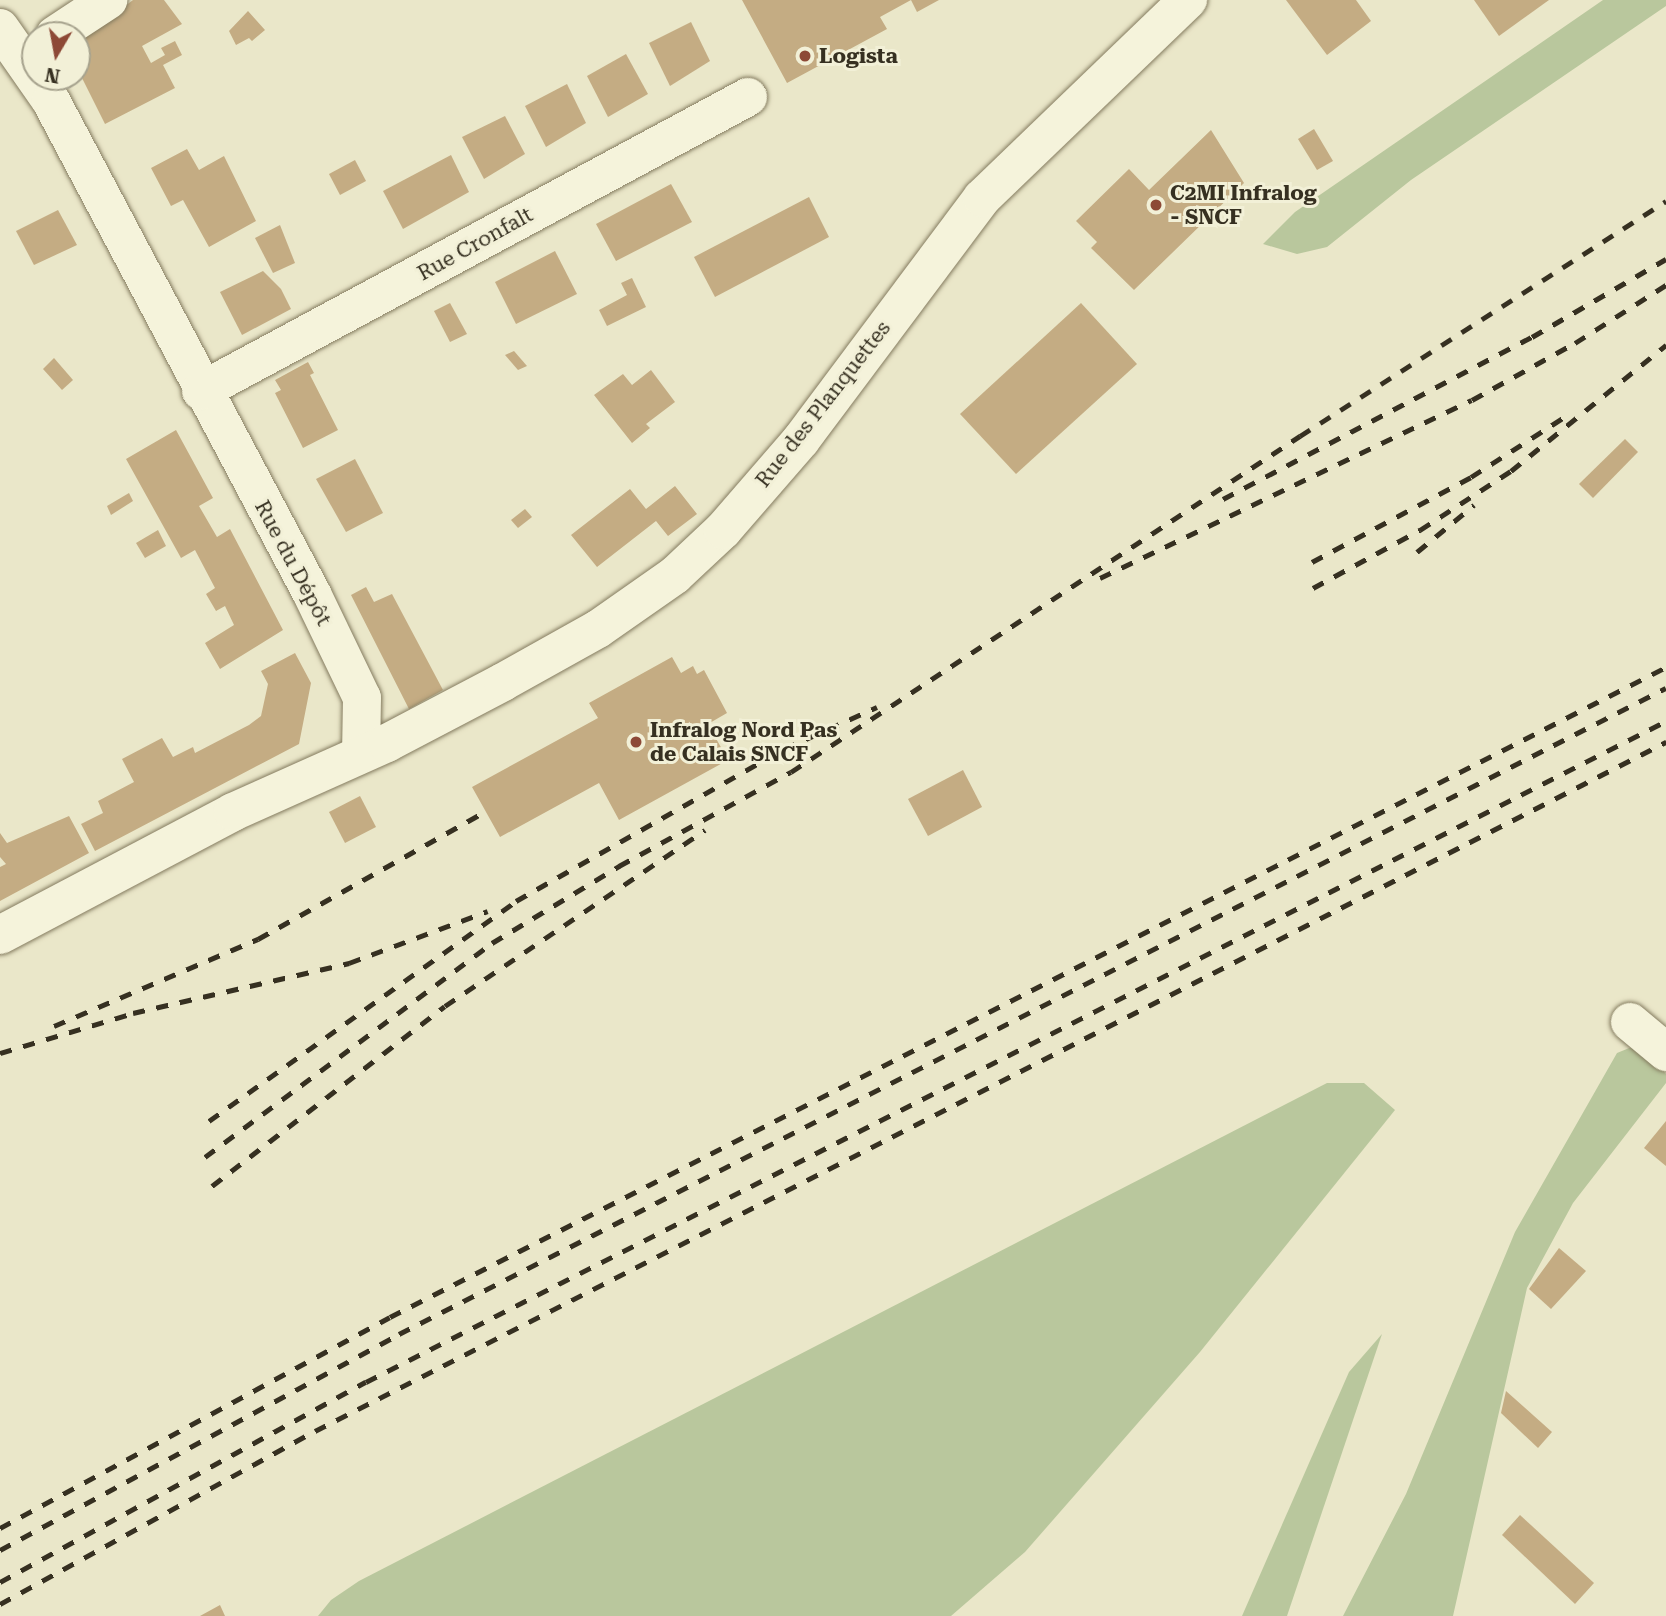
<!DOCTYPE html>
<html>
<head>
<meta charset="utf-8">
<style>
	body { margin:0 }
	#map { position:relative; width:1666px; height:1616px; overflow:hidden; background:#eae7c9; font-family:"Roboto Serif",serif }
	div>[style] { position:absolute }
	.green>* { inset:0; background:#b9c79d }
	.building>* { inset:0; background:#c4ac83 }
	.roads { filter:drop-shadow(0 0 2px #847b5f) drop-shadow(0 0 2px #847b5f) }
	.minor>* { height:38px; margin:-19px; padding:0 19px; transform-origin:19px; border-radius:19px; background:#f5f3db }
	.rail>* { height:5px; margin-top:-2.5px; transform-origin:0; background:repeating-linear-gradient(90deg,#363021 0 12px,transparent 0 24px) }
	.dots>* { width:19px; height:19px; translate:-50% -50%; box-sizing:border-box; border:4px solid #f2f0d7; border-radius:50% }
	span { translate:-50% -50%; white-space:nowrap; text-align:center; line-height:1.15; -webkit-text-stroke:6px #f2f0d7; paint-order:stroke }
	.poi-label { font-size:21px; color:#363021; font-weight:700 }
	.left { translate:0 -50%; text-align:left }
	.street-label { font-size:21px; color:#363021 }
	.north { position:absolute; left:21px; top:21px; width:70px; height:70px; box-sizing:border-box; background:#f2f0d7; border:2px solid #a7a38e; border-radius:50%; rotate:190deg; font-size:19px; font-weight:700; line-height:28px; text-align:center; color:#363021 }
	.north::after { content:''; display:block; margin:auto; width:24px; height:32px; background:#8d4936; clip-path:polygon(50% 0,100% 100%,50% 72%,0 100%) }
</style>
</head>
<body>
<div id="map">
	<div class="green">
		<i style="clip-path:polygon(1603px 0,1666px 0,1666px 6px,1411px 180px,1327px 247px,1297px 254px,1263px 244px,1295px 212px)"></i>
		<i style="clip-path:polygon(1639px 1044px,1666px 1074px,1666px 1083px,1573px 1203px,1527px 1288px,1453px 1616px,1343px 1616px,1406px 1494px,1515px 1232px,1617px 1053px)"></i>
		<i style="clip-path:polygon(1327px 1083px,1364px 1083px,1395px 1110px,1200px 1352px,1025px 1552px,951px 1616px,318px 1616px,331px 1600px,359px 1581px)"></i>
		<i style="clip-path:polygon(1382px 1334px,1287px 1616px,1242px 1616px,1349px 1372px)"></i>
	</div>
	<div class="building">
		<i style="clip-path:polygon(133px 0,164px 0,182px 24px,142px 46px,151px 63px,165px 55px,161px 48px,175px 41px,182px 55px,163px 65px,175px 88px,105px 124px,77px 68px,79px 41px)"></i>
		<i style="clip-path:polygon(742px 0,911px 0,880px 17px,887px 29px,787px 83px)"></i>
		<i style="clip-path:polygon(911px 0,939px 0,917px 12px)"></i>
		<i style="clip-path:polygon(1286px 0,1356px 0,1371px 21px,1327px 55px)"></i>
		<i style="clip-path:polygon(1474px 0,1549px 0,1499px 36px)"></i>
		<i style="clip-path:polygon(248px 11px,265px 30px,252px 41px,249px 38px,236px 45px,229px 31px)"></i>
		<i style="clip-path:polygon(691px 22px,710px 61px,670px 86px,649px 43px)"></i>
		<i style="clip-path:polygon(626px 54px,648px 94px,608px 117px,587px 76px)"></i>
		<i style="clip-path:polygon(567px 84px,586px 123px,546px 147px,525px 106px)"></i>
		<i style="clip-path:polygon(505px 116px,525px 154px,484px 179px,462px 137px)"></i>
		<i style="clip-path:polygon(1314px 129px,1333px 161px,1317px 170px,1298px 139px)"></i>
		<i style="clip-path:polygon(1211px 130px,1244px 183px,1134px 290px,1091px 248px,1097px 242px,1076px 221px,1129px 169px,1149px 190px)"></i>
		<i style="clip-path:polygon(187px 149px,199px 170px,224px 156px,256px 221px,209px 247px,183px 200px,171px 206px,151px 168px)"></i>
		<i style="clip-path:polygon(451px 155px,469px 192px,403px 229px,383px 191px)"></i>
		<i style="clip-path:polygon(355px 160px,366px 181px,340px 195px,329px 174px)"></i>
		<i style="clip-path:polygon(671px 184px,692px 222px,616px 261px,596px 224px)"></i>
		<i style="clip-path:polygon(809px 197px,829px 237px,715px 297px,694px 257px)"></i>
		<i style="clip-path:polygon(58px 210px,77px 245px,34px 265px,16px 231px)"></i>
		<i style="clip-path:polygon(280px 225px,295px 263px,273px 273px,255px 238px)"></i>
		<i style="clip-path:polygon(555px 251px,577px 294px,516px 324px,495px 282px)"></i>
		<i style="clip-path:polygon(263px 271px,281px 289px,291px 309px,242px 335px,220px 292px)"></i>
		<i style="clip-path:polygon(632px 278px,646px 307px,607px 326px,599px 310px,627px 295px,621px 283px)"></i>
		<i style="clip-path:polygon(450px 303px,467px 334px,450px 342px,434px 311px)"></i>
		<i style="clip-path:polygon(1081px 303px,1137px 364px,1016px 474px,960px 414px)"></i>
		<i style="clip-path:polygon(514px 351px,527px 366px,518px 370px,505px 355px)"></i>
		<i style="clip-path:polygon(54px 358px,73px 380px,62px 390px,43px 369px)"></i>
		<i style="clip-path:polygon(308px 362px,314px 373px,310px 375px,338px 430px,303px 448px,275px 393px,281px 390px,275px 380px)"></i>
		<i style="clip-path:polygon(651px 370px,675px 402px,646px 424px,650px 428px,632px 443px,594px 395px,623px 374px,632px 385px)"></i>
		<i style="clip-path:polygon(176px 430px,213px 498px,199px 506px,217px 537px,230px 529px,283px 630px,220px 669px,205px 643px,234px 625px,225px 606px,216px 611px,206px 594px,215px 588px,195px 550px,181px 558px,126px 459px)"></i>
		<i style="clip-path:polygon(1625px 439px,1638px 452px,1593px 498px,1579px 484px)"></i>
		<i style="clip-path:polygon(355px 459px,383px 513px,346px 532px,316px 479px)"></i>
		<i style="clip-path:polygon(675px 486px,697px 514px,668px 536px,656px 521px,597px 567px,571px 535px,630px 489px,646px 509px)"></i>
		<i style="clip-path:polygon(129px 493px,133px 501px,111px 515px,107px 506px)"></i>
		<i style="clip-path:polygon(525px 509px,532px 517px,518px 528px,511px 520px)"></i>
		<i style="clip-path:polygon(158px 530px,166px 546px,145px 558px,136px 543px)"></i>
		<i style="clip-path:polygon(366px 587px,374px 602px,392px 594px,443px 690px,409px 709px,351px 595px)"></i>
		<i style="clip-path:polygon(295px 653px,311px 683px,299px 744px,95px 851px,81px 824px,103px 813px,98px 801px,134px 782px,122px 759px,162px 738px,173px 757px,193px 747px,195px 753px,249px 725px,261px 716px,268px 684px,261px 671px)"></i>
		<i style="clip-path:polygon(672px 657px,681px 673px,693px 666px,697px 674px,704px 670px,727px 713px,708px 724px,728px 760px,619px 820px,599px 783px,500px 837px,472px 787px,598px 718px,589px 703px)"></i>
		<i style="clip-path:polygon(963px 770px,982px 807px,928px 836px,908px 799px)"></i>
		<i style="clip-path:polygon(360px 796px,376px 827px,345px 843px,329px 812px)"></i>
		<i style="clip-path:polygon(69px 816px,89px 853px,0 901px,0 867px,6px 864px,0 857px,0 833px,7px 843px)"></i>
		<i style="clip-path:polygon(1666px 1121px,1666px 1166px,1644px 1148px)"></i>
		<i style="clip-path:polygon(1559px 1248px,1586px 1271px,1551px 1309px,1529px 1289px)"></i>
		<i style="clip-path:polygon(1506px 1391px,1552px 1432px,1538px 1448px,1501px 1413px)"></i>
		<i style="clip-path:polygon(1520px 1515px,1594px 1583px,1575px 1604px,1502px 1535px)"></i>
		<i style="clip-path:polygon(220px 1605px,225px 1616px,200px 1616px)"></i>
	</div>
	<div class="roads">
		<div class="minor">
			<i style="left:0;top:28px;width:89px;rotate:55.1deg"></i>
			<i style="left:51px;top:101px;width:558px;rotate:62.1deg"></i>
			<i style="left:312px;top:594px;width:115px;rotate:64.3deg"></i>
			<i style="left:362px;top:698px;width:55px;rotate:91deg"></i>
			<i style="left:55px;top:35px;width:64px;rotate:-33.4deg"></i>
			<i style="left:201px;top:391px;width:621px;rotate:-28.26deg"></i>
			<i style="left:0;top:935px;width:263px;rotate:-27.8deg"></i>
			<i style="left:233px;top:812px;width:169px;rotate:-24.1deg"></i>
			<i style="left:387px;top:743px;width:131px;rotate:-27.7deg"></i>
			<i style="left:503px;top:682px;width:109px;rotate:-29.2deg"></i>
			<i style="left:598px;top:629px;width:94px;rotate:-35deg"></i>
			<i style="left:675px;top:575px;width:66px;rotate:-43.2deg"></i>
			<i style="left:723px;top:530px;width:119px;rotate:-49.1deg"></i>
			<i style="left:801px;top:440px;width:302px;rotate:-53.2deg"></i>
			<i style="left:982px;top:198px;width:286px;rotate:-43.9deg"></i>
			<i style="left:1630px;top:1022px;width:47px;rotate:39.8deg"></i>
		</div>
	</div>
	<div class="rail">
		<i style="left:1223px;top:499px;width:349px;rotate:-27.7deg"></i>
		<i style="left:1532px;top:337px;width:155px;rotate:-30.2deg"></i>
		<i style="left:1417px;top:552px;width:74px;rotate:-39.5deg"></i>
		<i style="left:1312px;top:562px;width:180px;rotate:-28.1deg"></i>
		<i style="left:1471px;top:477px;width:113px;rotate:-32.7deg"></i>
		<i style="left:1100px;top:578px;width:412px;rotate:-25.6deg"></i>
		<i style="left:1472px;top:400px;width:118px;rotate:-29deg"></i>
		<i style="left:1575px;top:343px;width:108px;rotate:-32.5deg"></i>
		<i style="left:1313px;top:588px;width:122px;rotate:-28.5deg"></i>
		<i style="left:1420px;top:530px;width:108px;rotate:-33deg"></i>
		<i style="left:1511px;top:471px;width:200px;rotate:-39.1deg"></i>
		<i style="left:54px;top:1026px;width:222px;rotate:-23.1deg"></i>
		<i style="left:258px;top:939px;width:261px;rotate:-29.3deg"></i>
		<i style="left:0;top:1053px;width:139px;rotate:-16.7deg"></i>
		<i style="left:133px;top:1013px;width:222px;rotate:-13deg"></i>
		<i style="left:349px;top:963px;width:148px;rotate:-20.5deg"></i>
		<i style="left:209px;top:1121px;width:378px;rotate:-35.6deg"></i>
		<i style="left:516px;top:901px;width:308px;rotate:-29.6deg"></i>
		<i style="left:784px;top:749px;width:102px;rotate:-24.3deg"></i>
		<i style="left:205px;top:1157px;width:358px;rotate:-36.7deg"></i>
		<i style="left:492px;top:943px;width:149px;rotate:-31.2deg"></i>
		<i style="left:619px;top:866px;width:196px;rotate:-28.7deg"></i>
		<i style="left:791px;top:772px;width:610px;rotate:-33.43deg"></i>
		<i style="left:1300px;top:436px;width:435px;rotate:-32.7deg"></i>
		<i style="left:212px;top:1186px;width:294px;rotate:-37.7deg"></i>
		<i style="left:445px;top:1006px;width:314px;rotate:-34.1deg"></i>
		<i style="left:0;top:1528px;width:443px;rotate:-28.4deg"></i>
		<i style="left:390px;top:1317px;width:1432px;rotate:-26.99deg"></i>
		<i style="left:0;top:1550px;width:454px;rotate:-28.4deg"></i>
		<i style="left:399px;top:1334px;width:1422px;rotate:-27.02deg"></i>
		<i style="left:0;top:1582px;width:417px;rotate:-28.7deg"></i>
		<i style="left:366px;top:1382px;width:1458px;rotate:-26.95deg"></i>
		<i style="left:0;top:1604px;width:359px;rotate:-28.8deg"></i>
		<i style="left:315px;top:1431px;width:1517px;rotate:-27.02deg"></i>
	</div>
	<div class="dots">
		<i style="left:805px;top:56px;background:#8d4936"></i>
		<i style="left:1156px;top:205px;background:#8d4936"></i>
		<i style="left:636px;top:742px;background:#8d4936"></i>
	</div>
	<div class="poi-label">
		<span class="left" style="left:819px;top:56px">Logista</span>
		<span class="left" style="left:1170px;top:205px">C2MI Infralog<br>- SNCF</span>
		<span class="left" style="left:650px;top:742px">Infralog Nord Pas<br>de Calais SNCF</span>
	</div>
	<div class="street-label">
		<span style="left:475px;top:244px;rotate:-29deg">Rue Cronfalt</span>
		<span style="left:823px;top:404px;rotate:-52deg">Rue des Planquettes</span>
		<span style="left:293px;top:563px;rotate:62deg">Rue du Dépôt</span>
	</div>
	<div class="north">N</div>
</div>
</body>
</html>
